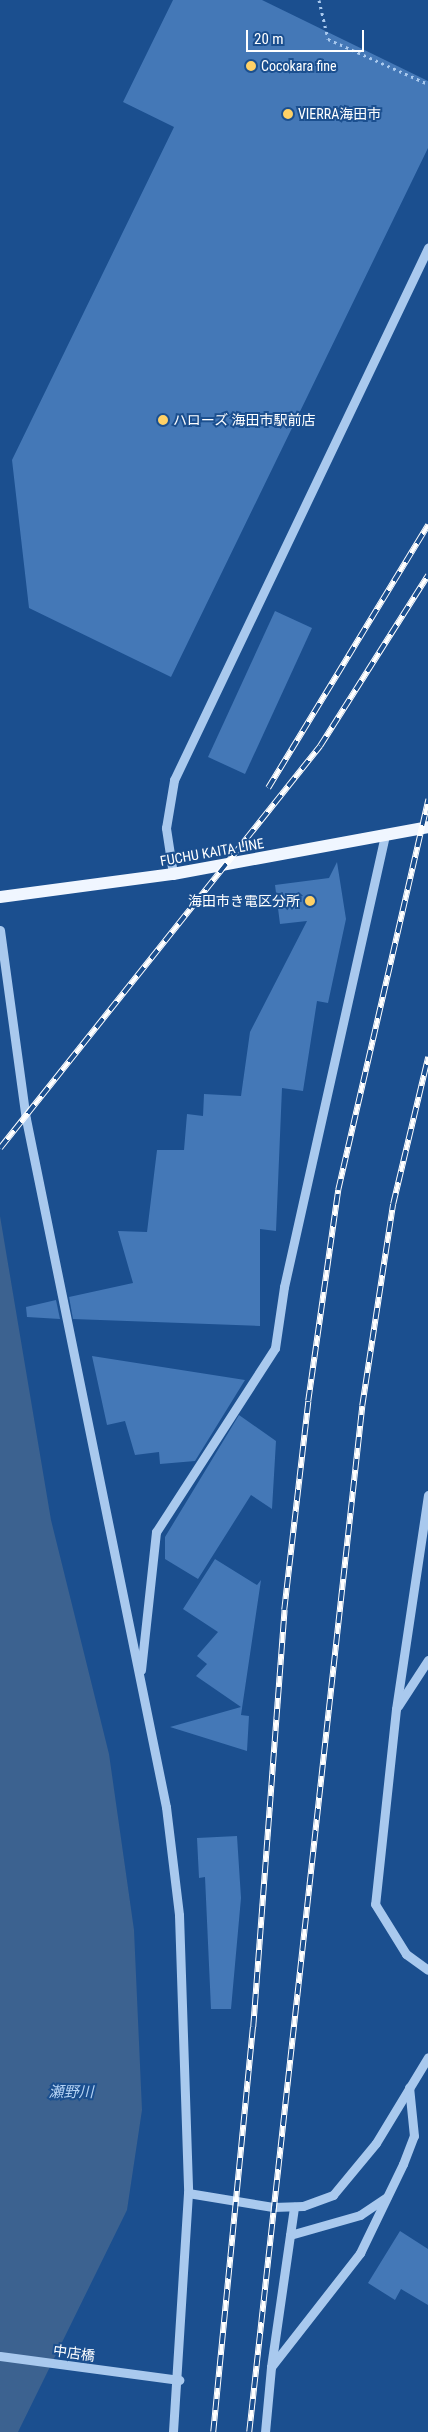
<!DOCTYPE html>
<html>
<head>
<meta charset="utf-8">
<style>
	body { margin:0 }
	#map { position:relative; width:428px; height:2432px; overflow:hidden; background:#1b4f8f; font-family:"Roboto Condensed","Noto Sans JP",sans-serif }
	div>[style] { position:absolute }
	.water>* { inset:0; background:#3c6290 }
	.building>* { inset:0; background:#4478b7 }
	.path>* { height:3px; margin-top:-1.5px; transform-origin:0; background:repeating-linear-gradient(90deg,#a9c9ee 0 2.5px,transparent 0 6.5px) }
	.minor>* { height:9px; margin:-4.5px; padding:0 4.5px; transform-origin:4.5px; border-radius:4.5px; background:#a9c9ee }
	.major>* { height:12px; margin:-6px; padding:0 6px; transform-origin:6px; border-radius:6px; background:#f0f6ff }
	.rail>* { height:5.5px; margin-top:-2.75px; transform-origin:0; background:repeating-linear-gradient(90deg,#1b4f8f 0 11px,#fff 0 22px); box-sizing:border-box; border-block:1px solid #fff }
	.dots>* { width:14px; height:14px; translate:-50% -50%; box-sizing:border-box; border:2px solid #1b4f8f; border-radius:50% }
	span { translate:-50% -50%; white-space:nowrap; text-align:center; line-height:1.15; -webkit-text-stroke:4px #1b4f8f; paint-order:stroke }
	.poi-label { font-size:14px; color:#fff }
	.left { translate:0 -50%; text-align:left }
	.right { translate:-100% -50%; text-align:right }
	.street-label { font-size:14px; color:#fff }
	.water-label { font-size:15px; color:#b5d3f5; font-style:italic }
	.scale { position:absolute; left:246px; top:30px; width:118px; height:22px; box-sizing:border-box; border:2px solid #fff; border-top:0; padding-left:6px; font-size:15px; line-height:18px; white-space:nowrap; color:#fff; -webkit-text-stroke:4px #1b4f8f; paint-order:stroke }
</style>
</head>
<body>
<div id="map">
	<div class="water">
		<i style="clip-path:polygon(0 1216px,51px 1520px,109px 1754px,134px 1930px,142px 2110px,127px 2210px,18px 2432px,0 2432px)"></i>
	</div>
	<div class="building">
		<i style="clip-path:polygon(173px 0,262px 0,428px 81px,428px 148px,171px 677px,29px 608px,12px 460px,174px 127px,123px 102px)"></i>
		<i style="clip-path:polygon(275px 611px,312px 628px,245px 774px,208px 757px)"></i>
		<i style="clip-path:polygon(337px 862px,346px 919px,328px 1003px,317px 1001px,303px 1091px,282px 1088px,276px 1231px,260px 1229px,260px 1326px,73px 1319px,69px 1297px,133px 1283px,118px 1231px,147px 1232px,157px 1150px,184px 1150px,187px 1114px,203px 1116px,204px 1094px,241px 1096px,250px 1032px,307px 921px,280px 924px,275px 885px,329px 878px)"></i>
		<i style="clip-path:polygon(56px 1300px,60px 1319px,27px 1317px,26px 1307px)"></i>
		<i style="clip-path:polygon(92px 1356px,245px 1380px,195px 1461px,160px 1464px,159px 1452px,135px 1455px,125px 1421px,107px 1425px)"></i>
		<i style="clip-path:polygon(239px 1415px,276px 1441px,272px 1509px,251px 1495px,198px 1579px,165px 1559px,165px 1537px)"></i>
		<i style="clip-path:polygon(215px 1559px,257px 1585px,261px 1580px,241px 1715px,249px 1716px,247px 1751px,170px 1727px,241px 1707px,196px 1676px,207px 1664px,197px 1656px,218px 1632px,183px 1609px)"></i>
		<i style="clip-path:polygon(237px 1836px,241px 1898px,231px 2009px,211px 2009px,205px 1877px,199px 1878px,197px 1838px)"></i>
		<i style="clip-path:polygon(400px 2231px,428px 2249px,428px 2305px,401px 2289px,395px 2300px,368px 2283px)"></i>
	</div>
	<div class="path">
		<i style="left:319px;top:0;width:40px;rotate:77deg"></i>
		<i style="left:328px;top:39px;width:110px;rotate:24.2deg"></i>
	</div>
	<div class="minor">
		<i style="left:173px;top:874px;width:47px;rotate:-98.7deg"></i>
		<i style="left:166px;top:828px;width:49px;rotate:-80.5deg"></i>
		<i style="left:174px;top:780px;width:590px;rotate:-64.48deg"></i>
		<i style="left:0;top:930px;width:191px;rotate:82.2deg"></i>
		<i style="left:26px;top:1119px;width:702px;rotate:78.5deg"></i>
		<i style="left:166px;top:1807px;width:109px;rotate:83.1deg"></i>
		<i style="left:179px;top:1915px;width:278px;rotate:88.1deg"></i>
		<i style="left:188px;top:2193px;width:239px;rotate:93.6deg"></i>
		<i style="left:428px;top:1495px;width:216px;rotate:98.5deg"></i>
		<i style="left:396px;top:1709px;width:196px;rotate:96.1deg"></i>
		<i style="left:375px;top:1904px;width:59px;rotate:58.2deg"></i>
		<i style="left:406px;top:1954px;width:27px;rotate:36deg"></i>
		<i style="left:141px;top:1670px;width:139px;rotate:-83.8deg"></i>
		<i style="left:156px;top:1532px;width:219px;rotate:-57.1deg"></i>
		<i style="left:275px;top:1348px;width:62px;rotate:-81.6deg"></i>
		<i style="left:284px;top:1287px;width:460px;rotate:-77.4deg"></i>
		<i style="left:398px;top:1706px;width:55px;rotate:-56.9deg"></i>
		<i style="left:188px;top:2193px;width:86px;rotate:9.4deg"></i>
		<i style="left:273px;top:2207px;width:30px;rotate:-2deg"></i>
		<i style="left:303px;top:2206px;width:32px;rotate:-20deg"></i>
		<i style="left:333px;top:2195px;width:67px;rotate:-50.4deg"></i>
		<i style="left:376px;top:2143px;width:100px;rotate:-58.8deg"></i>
		<i style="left:290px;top:2235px;width:73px;rotate:-15.9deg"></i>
		<i style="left:360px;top:2215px;width:32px;rotate:-34deg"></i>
		<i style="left:0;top:2356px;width:181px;rotate:7.6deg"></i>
		<i style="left:271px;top:2367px;width:162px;rotate:-81.8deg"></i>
		<i style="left:265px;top:2432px;width:65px;rotate:-84.7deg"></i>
		<i style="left:271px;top:2367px;width:145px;rotate:-52deg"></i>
		<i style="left:360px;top:2253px;width:99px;rotate:-64.2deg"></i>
		<i style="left:403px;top:2164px;width:30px;rotate:-69deg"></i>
		<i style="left:414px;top:2136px;width:49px;rotate:-95.8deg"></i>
	</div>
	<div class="major">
		<i style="left:0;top:897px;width:175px;rotate:-7.6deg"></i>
		<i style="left:173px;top:874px;width:259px;rotate:-10.4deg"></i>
	</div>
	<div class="rail">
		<i style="left:268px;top:788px;width:308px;rotate:-58.7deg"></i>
		<i style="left:0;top:1148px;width:514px;rotate:-51.48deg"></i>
		<i style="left:320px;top:746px;width:202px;rotate:-57.7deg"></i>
		<i style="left:213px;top:2432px;width:407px;rotate:-84.4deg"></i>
		<i style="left:253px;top:2027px;width:418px;rotate:-85.7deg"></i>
		<i style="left:284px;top:1610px;width:210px;rotate:-83.4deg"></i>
		<i style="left:308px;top:1401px;width:213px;rotate:-81.9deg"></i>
		<i style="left:338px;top:1190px;width:401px;rotate:-77deg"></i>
		<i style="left:249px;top:2432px;width:1032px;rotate:-83.71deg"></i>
		<i style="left:362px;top:1406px;width:204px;rotate:-81.3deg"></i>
		<i style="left:393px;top:1204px;width:151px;rotate:-76.6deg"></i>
	</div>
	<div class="dots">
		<i style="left:251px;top:66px;background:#ffd166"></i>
		<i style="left:288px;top:114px;background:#ffd166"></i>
		<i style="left:163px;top:420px;background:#ffd166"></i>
		<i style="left:310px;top:901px;background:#ffd166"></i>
	</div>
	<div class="poi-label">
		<span class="left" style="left:261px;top:66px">Cocokara fine</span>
		<span class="left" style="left:298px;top:114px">VIERRA海田市</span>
		<span class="left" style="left:173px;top:420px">ハローズ 海田市駅前店</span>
		<span class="right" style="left:300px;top:901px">海田市き電区分所</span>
	</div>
	<div class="street-label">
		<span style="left:212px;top:852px;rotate:-10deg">FUCHU KAITA LINE</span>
		<span style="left:74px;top:2353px;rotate:8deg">中店橋</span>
	</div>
	<div class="water-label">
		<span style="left:71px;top:2093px">瀬野川</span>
	</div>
	<div class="scale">20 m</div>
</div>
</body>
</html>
